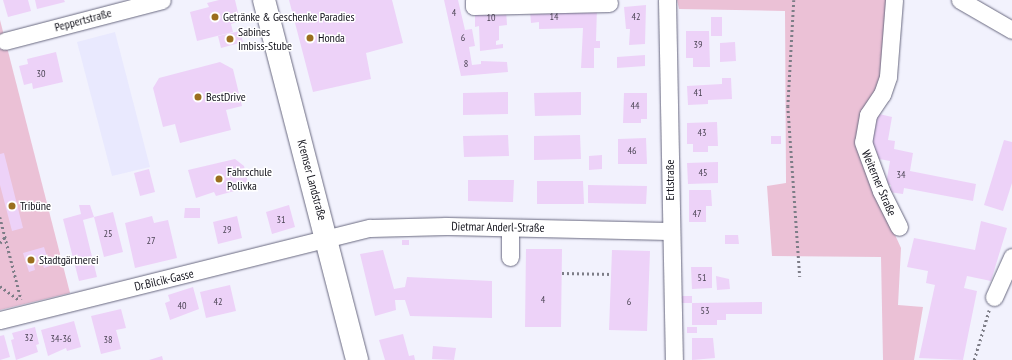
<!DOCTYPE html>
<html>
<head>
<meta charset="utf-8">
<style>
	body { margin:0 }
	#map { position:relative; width:1012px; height:360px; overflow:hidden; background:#f2f2fd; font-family:"PT Sans Narrow",sans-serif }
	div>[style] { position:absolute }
	.built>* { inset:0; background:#e9e9fe }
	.green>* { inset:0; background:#ebc1d6 }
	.building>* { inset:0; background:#edd2f8 }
	.path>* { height:2.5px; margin-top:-1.25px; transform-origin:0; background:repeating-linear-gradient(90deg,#7d7d87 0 2px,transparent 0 5px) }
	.roads { filter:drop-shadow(0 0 1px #696980) drop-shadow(0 0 1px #696980) }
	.minor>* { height:17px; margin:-8.5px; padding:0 8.5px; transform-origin:8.5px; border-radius:8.5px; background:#fff }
	.major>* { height:22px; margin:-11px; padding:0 11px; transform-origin:11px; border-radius:11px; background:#fff }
	.dots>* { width:11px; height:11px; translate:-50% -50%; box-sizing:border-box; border:2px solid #fff; border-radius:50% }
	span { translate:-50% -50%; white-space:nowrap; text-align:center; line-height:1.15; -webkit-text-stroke:3px #fff; paint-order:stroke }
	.number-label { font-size:10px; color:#4a4353 }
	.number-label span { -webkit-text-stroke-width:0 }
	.poi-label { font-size:12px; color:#13131c }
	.left { translate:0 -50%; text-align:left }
	.street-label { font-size:12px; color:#13131c }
</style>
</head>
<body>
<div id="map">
	<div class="built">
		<i style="clip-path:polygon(115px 32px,150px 167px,112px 176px,77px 42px)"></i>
	</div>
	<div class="green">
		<i style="clip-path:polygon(677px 0,888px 0,883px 78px,861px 160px,901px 248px,898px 305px,923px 307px,914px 360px,883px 360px,881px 257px,772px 256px,767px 186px,786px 183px,785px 11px,679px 9px)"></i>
		<i style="clip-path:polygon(0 20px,70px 293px,0 310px)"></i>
	</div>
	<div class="building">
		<i style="clip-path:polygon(3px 0,28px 0,31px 11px,8px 17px)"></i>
		<i style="clip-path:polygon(35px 0,64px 0,65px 2px,37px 9px)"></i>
		<i style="clip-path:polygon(219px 0,235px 0,240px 21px,231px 24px,233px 32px,197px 41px,190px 12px,209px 7px,207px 3px)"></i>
		<i style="clip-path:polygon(289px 0,392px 0,403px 43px,366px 53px,371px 79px,313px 92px)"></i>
		<i style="clip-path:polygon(444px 0,458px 0,465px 30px,472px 29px,475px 46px,469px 47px,472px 65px,481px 64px,481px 61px,507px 62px,508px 72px,461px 76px)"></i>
		<i style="clip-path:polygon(646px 5px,645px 44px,629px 45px,630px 29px,626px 29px,624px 7px)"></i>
		<i style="clip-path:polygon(597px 7px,596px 41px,600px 41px,600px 48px,594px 48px,594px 68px,581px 68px,583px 28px,539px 29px,539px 22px,531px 23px,530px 11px)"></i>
		<i style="clip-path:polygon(506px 10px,507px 25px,499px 26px,499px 40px,496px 41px,496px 45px,503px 44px,503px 48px,480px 51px,479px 26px,475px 27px,475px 11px)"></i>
		<i style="clip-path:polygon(711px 17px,722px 17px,722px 36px,711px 36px)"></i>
		<i style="clip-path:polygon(240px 31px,243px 42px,221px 48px,218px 36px)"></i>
		<i style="clip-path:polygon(686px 31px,709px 31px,710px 67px,693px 67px,693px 58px,686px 58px)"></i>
		<i style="clip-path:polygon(735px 42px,736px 61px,720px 62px,720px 43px)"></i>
		<i style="clip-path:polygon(56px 52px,63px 82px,33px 89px,32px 83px,24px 85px,19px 66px,28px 64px,27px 59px)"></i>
		<i style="clip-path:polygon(645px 55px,645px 66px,617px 68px,617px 57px)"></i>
		<i style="clip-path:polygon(220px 62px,233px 69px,242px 106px,226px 110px,231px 130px,180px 143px,175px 124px,163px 127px,153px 88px,159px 78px)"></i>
		<i style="clip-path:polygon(722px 78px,731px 78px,732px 99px,708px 100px,708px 104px,688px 105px,687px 86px,722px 84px)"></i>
		<i style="clip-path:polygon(508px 92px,508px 114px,463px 115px,463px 93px)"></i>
		<i style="clip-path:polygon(581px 92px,581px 115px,535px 116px,534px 93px)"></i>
		<i style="clip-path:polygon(624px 93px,647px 93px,647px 119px,641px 119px,641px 123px,623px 123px)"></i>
		<i style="clip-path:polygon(875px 113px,892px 117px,888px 140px,895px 141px,894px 149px,913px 153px,910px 171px,976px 184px,973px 201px,904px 188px,903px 194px,889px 192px,891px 185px,886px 184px,890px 161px,869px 157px)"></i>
		<i style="clip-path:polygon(717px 122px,718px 146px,708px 146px,708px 152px,693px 152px,693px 144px,687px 144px,687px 123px)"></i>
		<i style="clip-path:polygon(508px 135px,509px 156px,464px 157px,463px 136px)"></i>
		<i style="clip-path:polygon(580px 135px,581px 159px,534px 160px,534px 136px)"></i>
		<i style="clip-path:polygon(771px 136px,781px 136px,781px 144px,771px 144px)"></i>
		<i style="clip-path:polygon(646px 138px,647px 164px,618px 164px,618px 139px)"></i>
		<i style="clip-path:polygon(1004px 140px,1012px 142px,1012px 183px,1003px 211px,984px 205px)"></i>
		<i style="clip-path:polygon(4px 153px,23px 228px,12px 231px,0 185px,0 154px)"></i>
		<i style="clip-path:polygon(602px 155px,602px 169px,589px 170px,589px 156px)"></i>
		<i style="clip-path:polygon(235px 159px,244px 166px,249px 187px,216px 196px,214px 192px,196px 198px,188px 170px)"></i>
		<i style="clip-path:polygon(718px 162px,718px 183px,688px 184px,687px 163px)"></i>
		<i style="clip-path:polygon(149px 169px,155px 192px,140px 196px,134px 173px)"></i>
		<i style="clip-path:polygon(468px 180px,514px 180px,513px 202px,468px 201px)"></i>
		<i style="clip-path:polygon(537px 181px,583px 181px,584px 204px,537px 204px)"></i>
		<i style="clip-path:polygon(588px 185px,647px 186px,646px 204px,588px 203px)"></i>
		<i style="clip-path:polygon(689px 190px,711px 190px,712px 206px,706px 206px,706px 222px,689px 222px)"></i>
		<i style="clip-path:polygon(79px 205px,90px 205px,94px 217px,113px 212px,123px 252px,104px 257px,94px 217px,83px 220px,97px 277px,79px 281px,63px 219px,81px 214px)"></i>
		<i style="clip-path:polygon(289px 205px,295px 227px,272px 234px,266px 212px)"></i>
		<i style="clip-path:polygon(185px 208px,200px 208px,200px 218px,184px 218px)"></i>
		<i style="clip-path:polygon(152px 216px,154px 223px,168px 220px,177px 258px,135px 268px,125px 223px)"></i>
		<i style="clip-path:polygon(237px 216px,242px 238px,218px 244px,213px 222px)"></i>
		<i style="clip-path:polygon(981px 221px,1007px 228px,991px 281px,967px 276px,964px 288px,977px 291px,963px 360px,919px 358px,935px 285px,926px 283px,928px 271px,907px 267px,914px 238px,975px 250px)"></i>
		<i style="clip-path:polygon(725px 235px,738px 235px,739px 244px,725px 244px)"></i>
		<i style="clip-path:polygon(402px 240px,409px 240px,409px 245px,402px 245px)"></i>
		<i style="clip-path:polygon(44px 247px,50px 266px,44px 268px,41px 259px,33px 261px,35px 270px,29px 272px,23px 253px)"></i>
		<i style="clip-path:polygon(526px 249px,562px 249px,561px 327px,525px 327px)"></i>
		<i style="clip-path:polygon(383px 250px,394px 289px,405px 287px,407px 277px,492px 281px,492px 318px,410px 316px,405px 300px,395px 300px,396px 310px,375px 316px,360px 254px)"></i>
		<i style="clip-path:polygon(612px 250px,650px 251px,647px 331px,609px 330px)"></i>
		<i style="clip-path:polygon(691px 267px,712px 267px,712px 288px,692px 289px)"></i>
		<i style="clip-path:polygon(716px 276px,729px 279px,730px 289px,717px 290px)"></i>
		<i style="clip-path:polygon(230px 285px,236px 311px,206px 318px,200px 292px)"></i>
		<i style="clip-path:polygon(193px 287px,199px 309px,170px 320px,165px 303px,170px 301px,168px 295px)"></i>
		<i style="clip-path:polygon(681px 296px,692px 296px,692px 303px,681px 303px)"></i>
		<i style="clip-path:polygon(762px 302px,762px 314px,726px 314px,726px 320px,717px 320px,717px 325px,692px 325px,692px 303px)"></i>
		<i style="clip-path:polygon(121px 309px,126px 328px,116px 330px,121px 349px,101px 354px,91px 316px)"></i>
		<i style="clip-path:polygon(74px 321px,81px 347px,67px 351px,66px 348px,48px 356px,41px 330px)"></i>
		<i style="clip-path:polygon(35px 327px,39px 344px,36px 345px,38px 352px,16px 360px,11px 340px,14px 339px,12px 333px)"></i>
		<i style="clip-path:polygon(687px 327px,697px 327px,697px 333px,687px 333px)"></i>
		<i style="clip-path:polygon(403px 334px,409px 356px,414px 355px,415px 360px,385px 360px,379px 340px)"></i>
		<i style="clip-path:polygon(4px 335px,10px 357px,0 360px,0 336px)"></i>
		<i style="clip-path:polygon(692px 338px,713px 338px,715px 358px,692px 360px)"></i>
		<i style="clip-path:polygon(433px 346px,456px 348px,454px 360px,432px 359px)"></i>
		<i style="clip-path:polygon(162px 356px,163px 360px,149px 360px)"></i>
	</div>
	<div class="path">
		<i style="left:794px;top:0;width:106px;rotate:93.2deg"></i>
		<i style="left:788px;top:106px;width:171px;rotate:86deg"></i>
		<i style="left:0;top:217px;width:85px;rotate:75.6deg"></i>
		<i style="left:0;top:243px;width:8px;rotate:-50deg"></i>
		<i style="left:562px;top:273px;width:50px;rotate:1.1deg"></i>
		<i style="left:0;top:286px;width:24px;rotate:36deg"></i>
		<i style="left:974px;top:360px;width:52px;rotate:-73.3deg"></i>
	</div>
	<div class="roads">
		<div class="minor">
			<i style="left:474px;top:0;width:6px;rotate:90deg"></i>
			<i style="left:474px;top:6px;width:135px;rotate:-1.3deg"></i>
			<i style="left:667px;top:0;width:360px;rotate:88.9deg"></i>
			<i style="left:894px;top:0;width:77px;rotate:94.5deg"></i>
			<i style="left:888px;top:77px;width:18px;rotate:109deg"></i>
			<i style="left:882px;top:94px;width:25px;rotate:124deg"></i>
			<i style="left:868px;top:115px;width:27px;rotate:100deg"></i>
			<i style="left:863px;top:142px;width:52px;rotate:69.8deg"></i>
			<i style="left:881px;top:191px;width:40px;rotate:63.4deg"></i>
			<i style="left:960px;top:0;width:60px;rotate:30deg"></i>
			<i style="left:5px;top:41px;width:162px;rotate:-14.6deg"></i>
			<i style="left:510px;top:257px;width:29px;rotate:-90deg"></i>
			<i style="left:994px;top:297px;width:44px;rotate:-65.8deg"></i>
			<i style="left:0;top:320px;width:381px;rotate:-14deg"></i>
			<i style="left:370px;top:228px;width:76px;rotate:-1.5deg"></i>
			<i style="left:446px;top:226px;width:225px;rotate:1.3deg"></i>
		</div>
		<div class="major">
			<i style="left:264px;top:0;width:372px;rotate:75.5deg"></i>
		</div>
	</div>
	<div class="dots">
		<i style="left:215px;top:17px;background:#9b6f1e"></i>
		<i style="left:310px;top:38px;background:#9b6f1e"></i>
		<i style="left:230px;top:39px;background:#9b6f1e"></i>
		<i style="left:198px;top:97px;background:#9b6f1e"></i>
		<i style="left:219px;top:179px;background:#9b6f1e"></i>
		<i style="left:12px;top:206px;background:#9b6f1e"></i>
		<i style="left:31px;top:260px;background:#9b6f1e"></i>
	</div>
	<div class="number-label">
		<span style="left:454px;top:13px">4</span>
		<span style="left:554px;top:17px">14</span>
		<span style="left:636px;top:17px">42</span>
		<span style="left:491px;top:18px">10</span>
		<span style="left:463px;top:38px">6</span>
		<span style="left:698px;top:45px">39</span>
		<span style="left:466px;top:64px">8</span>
		<span style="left:41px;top:74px">30</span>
		<span style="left:698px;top:93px">41</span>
		<span style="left:635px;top:106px">44</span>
		<span style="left:702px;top:133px">43</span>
		<span style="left:632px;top:151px">46</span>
		<span style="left:703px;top:173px">45</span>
		<span style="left:901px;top:175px">34</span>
		<span style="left:697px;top:214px">47</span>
		<span style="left:281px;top:220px">31</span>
		<span style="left:227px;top:230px">29</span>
		<span style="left:108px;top:234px">25</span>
		<span style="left:151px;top:241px">27</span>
		<span style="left:702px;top:278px">51</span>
		<span style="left:543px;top:300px">4</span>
		<span style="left:218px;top:302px">42</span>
		<span style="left:629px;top:302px">6</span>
		<span style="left:182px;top:306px">40</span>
		<span style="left:705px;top:311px">53</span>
		<span style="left:29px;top:338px">32</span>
		<span style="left:61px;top:339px">34-36</span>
		<span style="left:108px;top:340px">38</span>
	</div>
	<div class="poi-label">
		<span class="left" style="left:223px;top:17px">Getränke &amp; Geschenke Paradies</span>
		<span class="left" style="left:238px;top:39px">Sabines<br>Imbiss-Stube</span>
		<span class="left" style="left:318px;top:38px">Honda</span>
		<span class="left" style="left:206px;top:97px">BestDrive</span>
		<span class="left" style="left:227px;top:179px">Fahrschule<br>Polivka</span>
		<span class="left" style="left:20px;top:206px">Tribüne</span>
		<span class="left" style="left:39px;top:260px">Stadtgärtnerei</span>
	</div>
	<div class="street-label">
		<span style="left:83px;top:20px;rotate:-15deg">Peppertstraße</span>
		<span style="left:312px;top:180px;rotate:75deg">Kremser Landstraße</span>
		<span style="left:670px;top:180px;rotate:-90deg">Ertlstraße</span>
		<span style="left:879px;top:183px;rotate:67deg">Weiterner Straße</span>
		<span style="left:498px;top:227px;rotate:1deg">Dietmar Anderl-Straße</span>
		<span style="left:164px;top:280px;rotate:-13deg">Dr.Bilcik-Gasse</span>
	</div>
</div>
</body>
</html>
